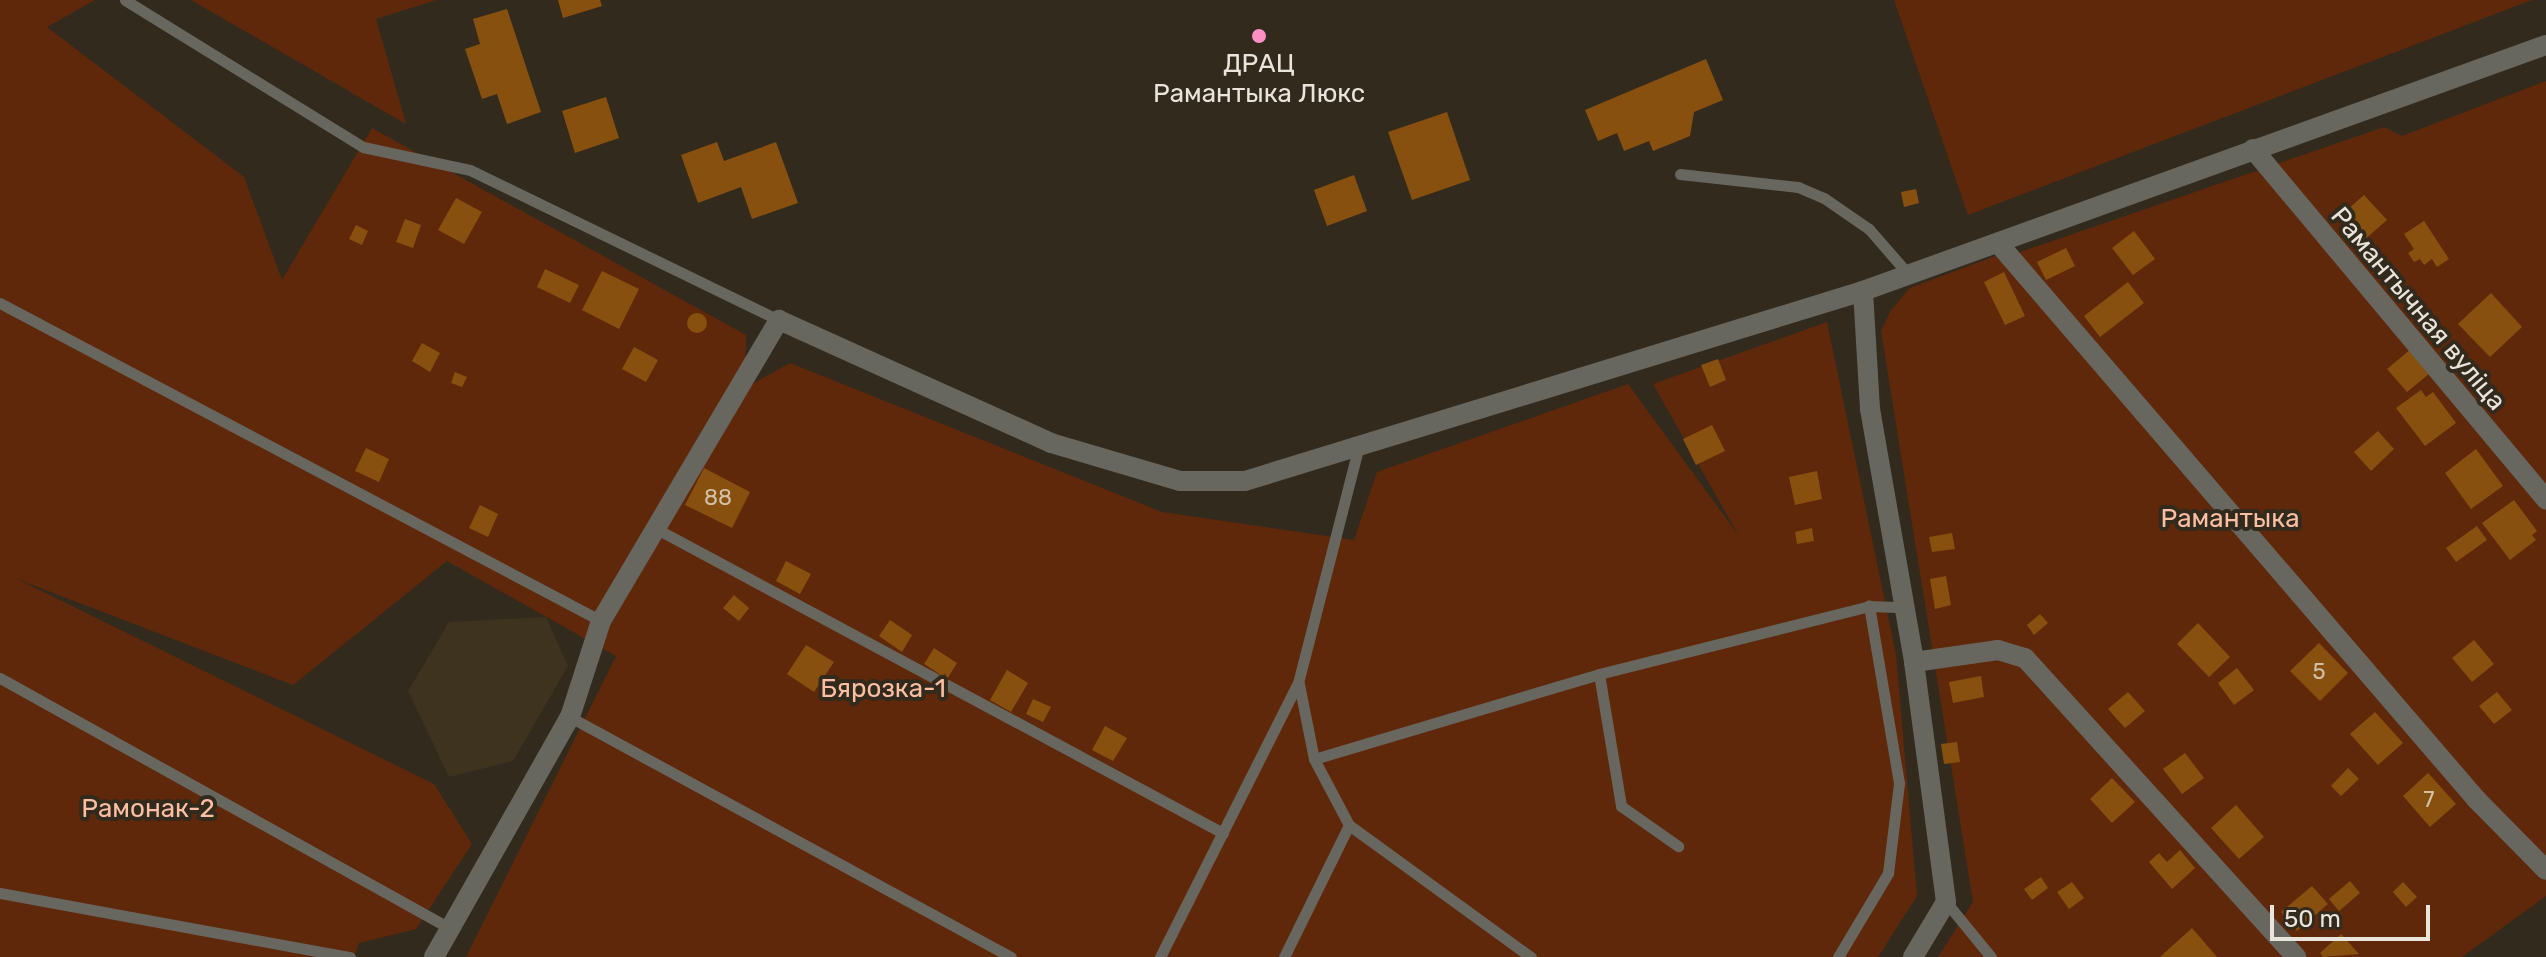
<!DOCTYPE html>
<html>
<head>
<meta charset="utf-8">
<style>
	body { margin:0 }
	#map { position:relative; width:2546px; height:957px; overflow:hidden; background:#322a1d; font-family:Rubik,sans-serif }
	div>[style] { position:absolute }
	.built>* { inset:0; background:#3e331f }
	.green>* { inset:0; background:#5f280a }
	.building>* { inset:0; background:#88500f }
	.round { border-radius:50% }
	.service>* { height:11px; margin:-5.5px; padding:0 5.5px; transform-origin:5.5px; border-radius:5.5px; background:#67665f }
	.minor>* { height:20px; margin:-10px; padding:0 10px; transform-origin:10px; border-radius:10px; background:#67665f }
	.dots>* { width:22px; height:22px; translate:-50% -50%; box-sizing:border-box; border:4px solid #322a1d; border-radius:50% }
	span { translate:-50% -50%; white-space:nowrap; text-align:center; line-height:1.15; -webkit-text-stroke:8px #322a1d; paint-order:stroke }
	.number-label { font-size:22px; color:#d2c0a9 }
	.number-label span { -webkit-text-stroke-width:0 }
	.poi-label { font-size:26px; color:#eae5dc }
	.street-label { font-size:26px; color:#eae5dc }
	.park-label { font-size:26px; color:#fbbea2 }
	.scale { position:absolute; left:2270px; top:905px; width:160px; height:36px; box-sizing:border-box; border:4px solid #eae5dc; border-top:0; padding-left:10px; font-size:24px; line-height:28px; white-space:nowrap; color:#eae5dc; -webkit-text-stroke:6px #322a1d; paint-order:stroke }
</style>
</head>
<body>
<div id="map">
	<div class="built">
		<i style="clip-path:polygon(546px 617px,568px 666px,513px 761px,449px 777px,408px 691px,449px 622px)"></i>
	</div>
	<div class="green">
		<i style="clip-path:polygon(0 0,95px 0,47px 27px,244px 177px,282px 280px,372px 128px,746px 335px,745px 388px,790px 363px,1162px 512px,1354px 540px,1377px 472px,1628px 384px,1739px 536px,1653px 384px,1827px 322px,1896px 655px,1917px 896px,1878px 957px,466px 957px,616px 656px,447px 561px,293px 685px,17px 579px,434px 784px,472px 844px,416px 929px,359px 943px,354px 957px,0 957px)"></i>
		<i style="clip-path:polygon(191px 0,436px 0,376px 19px,406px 124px)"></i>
		<i style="clip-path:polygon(1894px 0,2532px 0,1968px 215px)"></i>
		<i style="clip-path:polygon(2546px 81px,2546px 896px,2462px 957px,1938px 957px,1973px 902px,1881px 331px,1891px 310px,1910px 288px,2003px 253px,2020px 252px,2384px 127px,2402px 136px)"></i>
	</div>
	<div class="building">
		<i style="clip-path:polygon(558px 0,600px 0,602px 6px,563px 18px)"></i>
		<i style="clip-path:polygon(507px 9px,541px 112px,507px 124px,497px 94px,482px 99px,465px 49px,480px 44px,473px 19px)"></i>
		<i style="clip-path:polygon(1706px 59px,1723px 100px,1694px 112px,1690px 136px,1653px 151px,1649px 141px,1624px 151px,1617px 133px,1598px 141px,1585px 110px)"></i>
		<i style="clip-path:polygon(606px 97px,619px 138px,575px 153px,562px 111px)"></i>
		<i style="clip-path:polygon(1447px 112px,1470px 180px,1412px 200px,1388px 132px)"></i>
		<i style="clip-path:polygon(717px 142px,724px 161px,776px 142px,798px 203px,752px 219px,741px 187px,698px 203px,681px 155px)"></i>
		<i style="clip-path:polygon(1354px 175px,1367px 211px,1327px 226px,1314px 190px)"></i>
		<i style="clip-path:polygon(1916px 189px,1919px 203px,1904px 207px,1901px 192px)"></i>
		<i style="clip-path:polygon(2364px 195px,2387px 220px,2363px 241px,2340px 216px)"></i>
		<i style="clip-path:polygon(456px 198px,482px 212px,464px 244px,438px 230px)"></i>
		<i style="clip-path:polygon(405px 219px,421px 225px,413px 248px,396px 242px)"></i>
		<i style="clip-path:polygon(2424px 221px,2449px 259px,2437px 267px,2432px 259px,2424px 265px,2420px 259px,2414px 262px,2408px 253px,2414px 249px,2404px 234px)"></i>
		<i style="clip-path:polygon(356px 225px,368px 231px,362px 245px,349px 239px)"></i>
		<i style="clip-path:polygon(2134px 231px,2155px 259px,2133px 275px,2112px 248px)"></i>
		<i style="clip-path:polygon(2066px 248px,2075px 266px,2046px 280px,2037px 262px)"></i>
		<i style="clip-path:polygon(545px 269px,579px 285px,570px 303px,537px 287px)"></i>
		<i style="clip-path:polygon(602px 271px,639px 289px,619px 329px,582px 310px)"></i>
		<i style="clip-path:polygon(2004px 272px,2025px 316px,2005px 325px,1984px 282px)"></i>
		<i style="clip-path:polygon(2128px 282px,2144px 303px,2100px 337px,2084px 316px)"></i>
		<i style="clip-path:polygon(2491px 293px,2522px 327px,2490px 357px,2458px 324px)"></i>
		<i class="round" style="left:687px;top:313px;width:20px;height:20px"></i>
		<i style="clip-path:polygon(422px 343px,440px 353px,430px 372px,412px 361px)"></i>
		<i style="clip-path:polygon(634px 347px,658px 360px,646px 382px,622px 369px)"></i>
		<i style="clip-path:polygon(2411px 349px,2430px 373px,2407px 392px,2387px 369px)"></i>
		<i style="clip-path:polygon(1718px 359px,1726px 380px,1710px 387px,1701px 365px)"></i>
		<i style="clip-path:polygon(455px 372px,467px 377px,462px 387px,451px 383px)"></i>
		<i style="clip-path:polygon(2421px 390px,2426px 397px,2433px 392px,2456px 423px,2425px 446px,2396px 408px)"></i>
		<i style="clip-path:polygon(1712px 425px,1725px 451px,1696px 465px,1683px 439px)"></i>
		<i style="clip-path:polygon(2378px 431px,2394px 449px,2371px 471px,2354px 452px)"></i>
		<i style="clip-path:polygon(366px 448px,389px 459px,379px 482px,355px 471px)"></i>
		<i style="clip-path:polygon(2476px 449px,2503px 486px,2471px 509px,2445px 473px)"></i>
		<i style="clip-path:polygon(704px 468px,750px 492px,732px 528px,685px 505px)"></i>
		<i style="clip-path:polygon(1817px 471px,1822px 499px,1795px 505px,1789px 477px)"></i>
		<i style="clip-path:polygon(2514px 500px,2537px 531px,2532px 535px,2536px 540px,2510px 560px,2482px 523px)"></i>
		<i style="clip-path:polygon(480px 505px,498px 514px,488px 537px,469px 528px)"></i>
		<i style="clip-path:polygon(2477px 526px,2487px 540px,2456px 562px,2446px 548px)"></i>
		<i style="clip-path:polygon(1812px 528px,1814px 541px,1797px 544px,1795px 532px)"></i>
		<i style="clip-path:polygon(1952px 533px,1955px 549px,1932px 552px,1929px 537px)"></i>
		<i style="clip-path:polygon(786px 561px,811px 574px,800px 594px,776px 581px)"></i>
		<i style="clip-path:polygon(1946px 576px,1951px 605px,1935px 609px,1930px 579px)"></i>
		<i style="clip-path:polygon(734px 595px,749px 608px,739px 621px,723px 608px)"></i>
		<i style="clip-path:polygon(2040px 614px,2048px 623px,2034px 635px,2027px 625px)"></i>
		<i style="clip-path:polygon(890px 620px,912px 635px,902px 652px,879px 636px)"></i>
		<i style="clip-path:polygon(2198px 623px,2230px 657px,2209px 677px,2177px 644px)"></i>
		<i style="clip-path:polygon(2474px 640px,2494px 664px,2472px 682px,2452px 658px)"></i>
		<i style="clip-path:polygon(2319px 643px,2348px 673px,2320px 701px,2290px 671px)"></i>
		<i style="clip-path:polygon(806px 645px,834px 662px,814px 692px,787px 674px)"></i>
		<i style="clip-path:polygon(934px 648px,957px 663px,947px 679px,924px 664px)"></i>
		<i style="clip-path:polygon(2237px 668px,2254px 690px,2234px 705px,2218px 683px)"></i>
		<i style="clip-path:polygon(1007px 670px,1028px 683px,1011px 712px,990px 700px)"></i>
		<i style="clip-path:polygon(1981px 676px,1984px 697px,1953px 703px,1949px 682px)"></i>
		<i style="clip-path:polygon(2128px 692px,2145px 711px,2125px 728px,2108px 709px)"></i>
		<i style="clip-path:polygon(2497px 692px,2512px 710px,2494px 724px,2479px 706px)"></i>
		<i style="clip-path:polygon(1033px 699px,1051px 707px,1043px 722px,1026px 714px)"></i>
		<i style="clip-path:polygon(2375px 712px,2403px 743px,2378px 765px,2350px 734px)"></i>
		<i style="clip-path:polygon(1105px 726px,1127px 738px,1113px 761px,1092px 750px)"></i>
		<i style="clip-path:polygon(1957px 742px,1960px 762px,1944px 764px,1941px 744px)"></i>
		<i style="clip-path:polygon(2185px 753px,2204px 778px,2182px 794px,2163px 769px)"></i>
		<i style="clip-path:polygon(2348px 768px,2359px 779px,2341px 796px,2331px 786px)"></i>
		<i style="clip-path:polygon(2428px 773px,2456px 804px,2430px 827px,2403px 796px)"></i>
		<i style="clip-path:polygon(2112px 778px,2135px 802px,2112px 823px,2090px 799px)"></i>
		<i style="clip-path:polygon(2236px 805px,2264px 837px,2239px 859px,2211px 828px)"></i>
		<i style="clip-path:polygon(2180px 850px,2195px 868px,2172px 889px,2149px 862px,2159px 853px,2167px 862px)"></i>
		<i style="clip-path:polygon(2041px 877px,2048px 888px,2032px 900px,2024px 889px)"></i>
		<i style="clip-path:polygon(2350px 881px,2360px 893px,2339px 911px,2329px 899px)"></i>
		<i style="clip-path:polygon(2072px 882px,2084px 898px,2069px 909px,2057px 892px)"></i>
		<i style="clip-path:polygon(2403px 882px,2417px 897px,2406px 907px,2393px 892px)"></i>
		<i style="clip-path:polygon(2312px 886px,2328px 904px,2297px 931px,2281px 912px)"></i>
		<i style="clip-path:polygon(2192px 928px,2217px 957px,2160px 957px)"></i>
		<i style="clip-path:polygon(2341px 934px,2359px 954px,2323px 957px,2320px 953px)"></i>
	</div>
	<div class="service">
		<i style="left:125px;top:0;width:280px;rotate:31.7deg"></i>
		<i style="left:363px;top:147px;width:109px;rotate:12.1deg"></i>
		<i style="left:470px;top:170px;width:343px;rotate:25.9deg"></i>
		<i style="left:1680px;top:174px;width:119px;rotate:6.3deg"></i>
		<i style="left:1798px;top:187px;width:28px;rotate:23deg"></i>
		<i style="left:1824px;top:198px;width:55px;rotate:34.6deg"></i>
		<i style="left:1869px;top:229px;width:61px;rotate:49deg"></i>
		<i style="left:0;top:303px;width:680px;rotate:27.88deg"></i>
		<i style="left:653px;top:527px;width:647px;rotate:28.23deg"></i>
		<i style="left:1599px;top:674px;width:134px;rotate:80.5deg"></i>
		<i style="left:1621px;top:806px;width:70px;rotate:35.1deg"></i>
		<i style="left:0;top:678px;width:518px;rotate:29.09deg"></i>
		<i style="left:1299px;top:684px;width:76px;rotate:78.7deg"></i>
		<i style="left:1314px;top:759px;width:75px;rotate:62.1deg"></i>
		<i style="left:1349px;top:825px;width:225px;rotate:36deg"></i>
		<i style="left:570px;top:717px;width:502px;rotate:28.56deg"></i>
		<i style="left:1314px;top:759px;width:297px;rotate:-16.6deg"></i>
		<i style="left:1599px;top:674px;width:278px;rotate:-14.1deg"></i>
		<i style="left:1869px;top:606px;width:34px;rotate:2deg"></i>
		<i style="left:0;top:893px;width:356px;rotate:10.4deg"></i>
		<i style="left:1946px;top:902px;width:71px;rotate:50.7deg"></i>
		<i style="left:1160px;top:957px;width:307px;rotate:-63.3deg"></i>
		<i style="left:1298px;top:683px;width:245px;rotate:-75.6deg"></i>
		<i style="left:1284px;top:957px;width:147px;rotate:-63.8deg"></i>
		<i style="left:1838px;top:957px;width:98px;rotate:-59.2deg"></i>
		<i style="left:1888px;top:873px;width:91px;rotate:-83deg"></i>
		<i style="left:1899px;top:783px;width:180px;rotate:-99.6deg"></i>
	</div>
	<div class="minor">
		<i style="left:2253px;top:149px;width:457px;rotate:50.1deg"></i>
		<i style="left:1998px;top:243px;width:735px;rotate:49.31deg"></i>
		<i style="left:2477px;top:800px;width:98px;rotate:45.4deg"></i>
		<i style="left:1863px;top:291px;width:118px;rotate:86.6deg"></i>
		<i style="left:1870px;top:409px;width:257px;rotate:80.1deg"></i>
		<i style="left:1914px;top:662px;width:242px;rotate:82.4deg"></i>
		<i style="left:1946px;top:902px;width:64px;rotate:121deg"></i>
		<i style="left:1914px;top:662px;width:85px;rotate:-8.1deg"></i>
		<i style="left:1998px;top:650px;width:28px;rotate:17deg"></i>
		<i style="left:2025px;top:658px;width:404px;rotate:47.8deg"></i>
		<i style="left:434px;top:957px;width:276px;rotate:-60.5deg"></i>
		<i style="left:570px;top:717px;width:101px;rotate:-72.1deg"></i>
		<i style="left:601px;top:621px;width:350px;rotate:-59.4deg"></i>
		<i style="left:779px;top:320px;width:299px;rotate:24.3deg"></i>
		<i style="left:1051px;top:443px;width:134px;rotate:16.4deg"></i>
		<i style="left:1180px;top:481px;width:65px"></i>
		<i style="left:1245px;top:481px;width:647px;rotate:-17.09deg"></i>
		<i style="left:1863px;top:291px;width:726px;rotate:-19.81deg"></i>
	</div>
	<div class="dots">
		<i style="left:1259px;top:36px;background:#fc8fc3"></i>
	</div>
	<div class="number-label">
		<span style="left:718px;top:498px">88</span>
		<span style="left:2319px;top:672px">5</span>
		<span style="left:2429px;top:800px">7</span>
	</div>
	<div class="poi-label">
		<span style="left:1259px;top:79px">ДРАЦ<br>Рамантыка Люкс</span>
	</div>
	<div class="street-label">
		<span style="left:2418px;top:309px;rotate:50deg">Рамантычная вуліца</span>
	</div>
	<div class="park-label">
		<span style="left:2230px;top:519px">Рамантыка</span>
		<span style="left:883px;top:689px">Бярозка-1</span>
		<span style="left:148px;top:809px">Рамонак-2</span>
	</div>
	<div class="scale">50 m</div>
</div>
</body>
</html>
